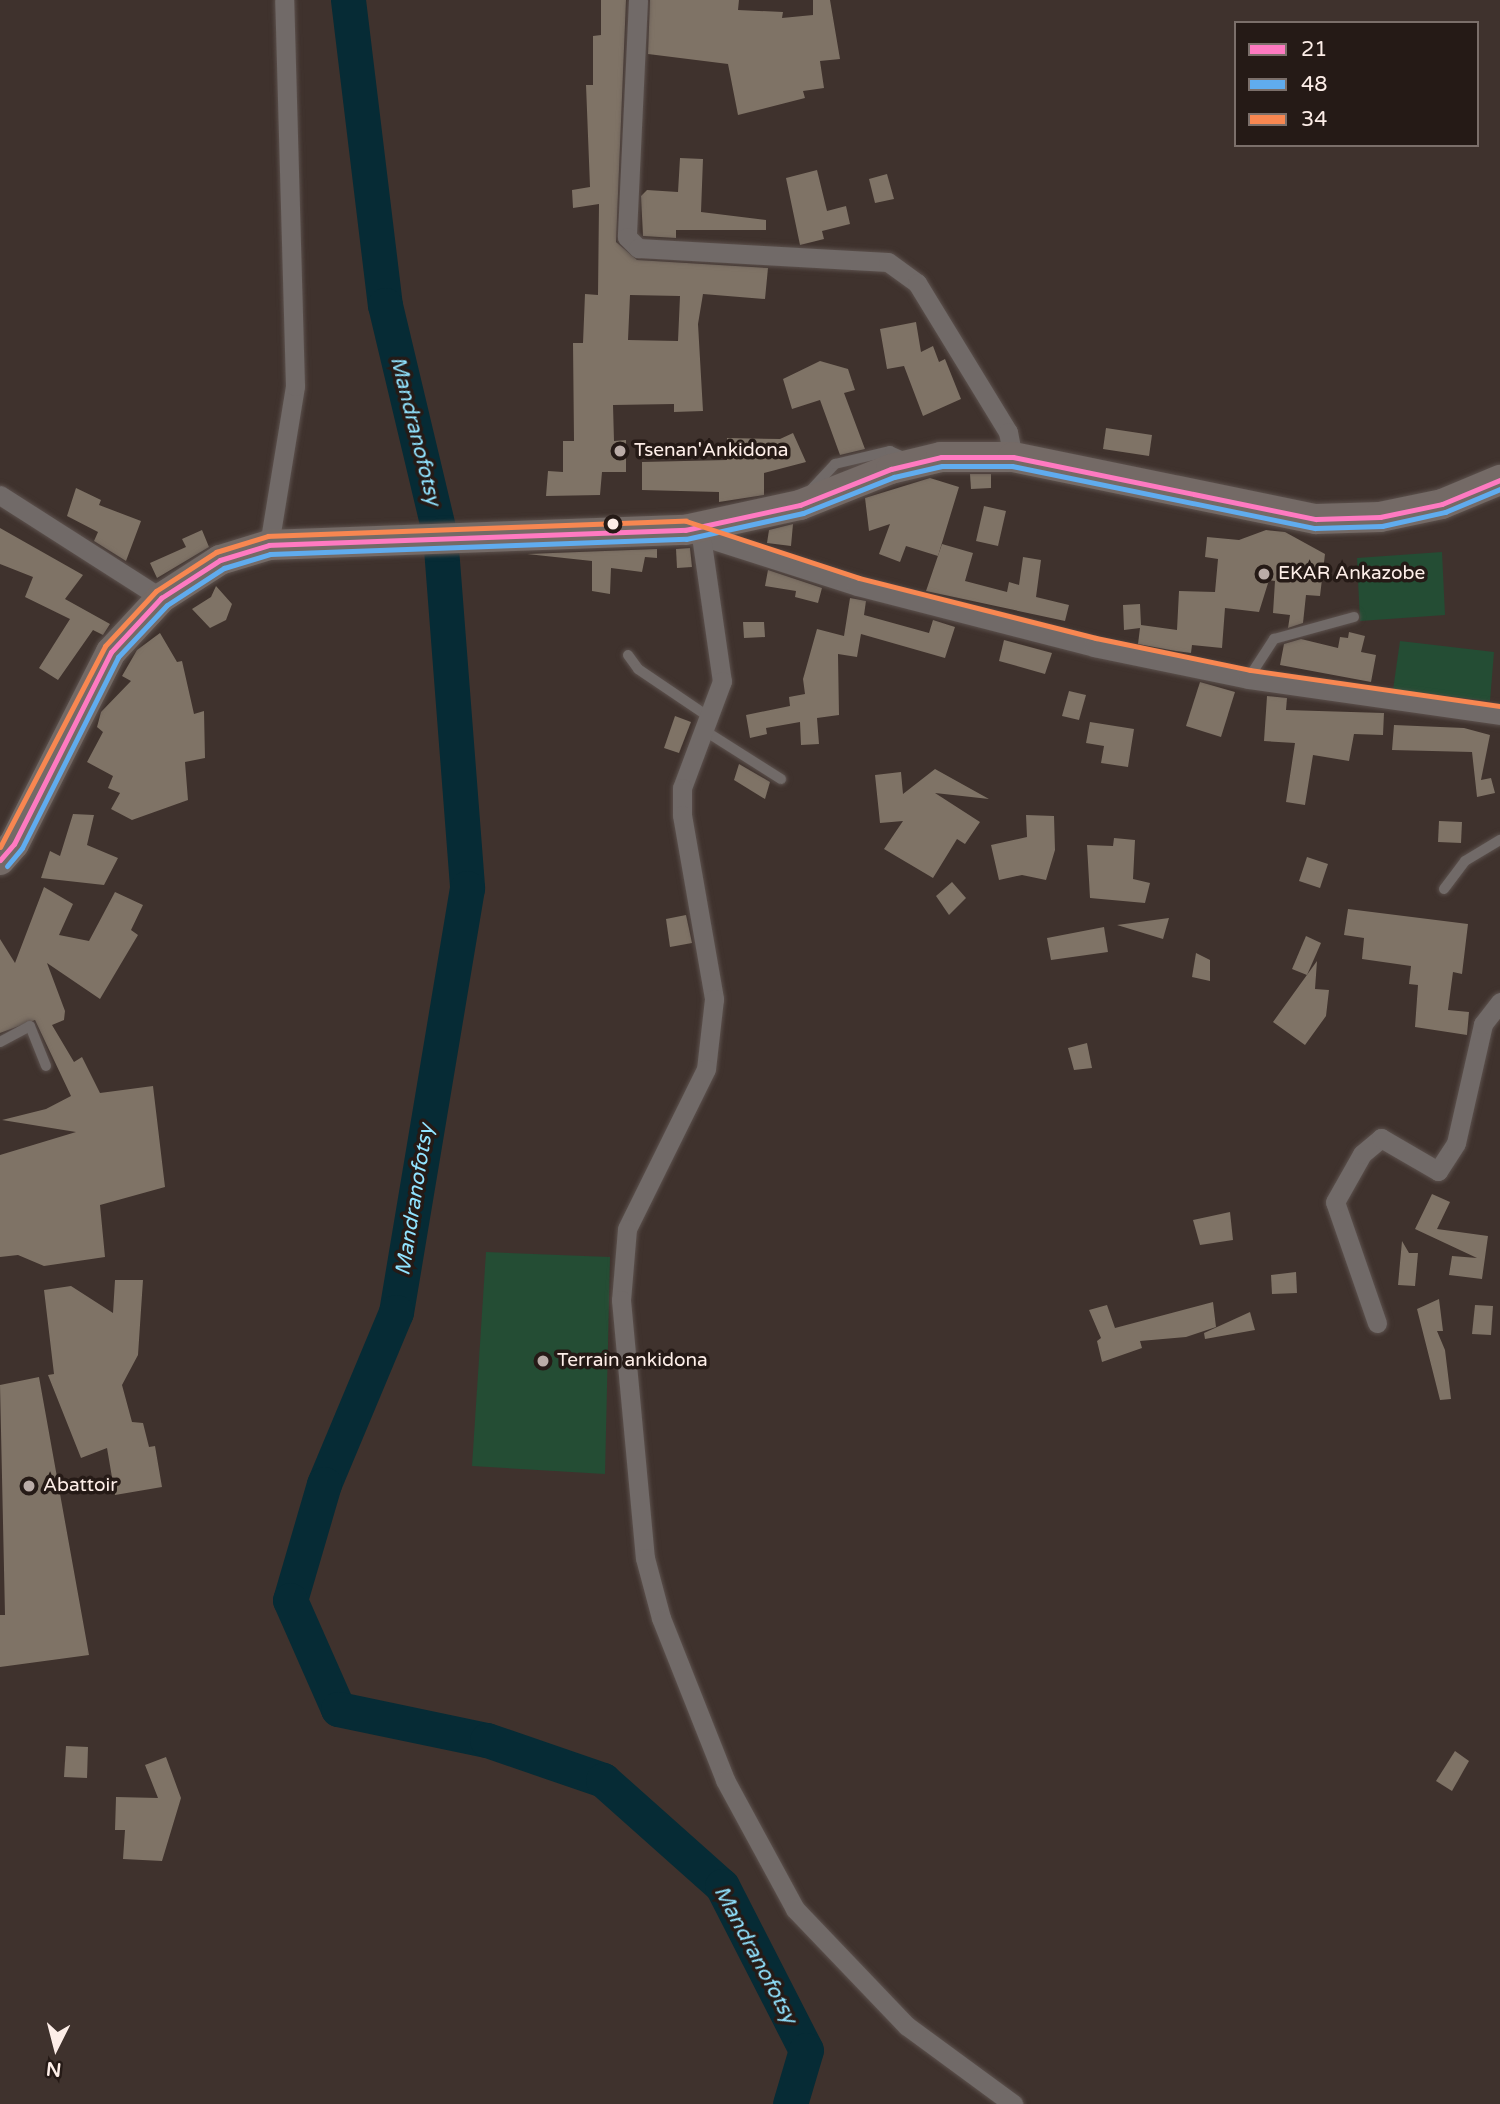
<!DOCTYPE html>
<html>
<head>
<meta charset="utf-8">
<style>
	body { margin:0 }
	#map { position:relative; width:1500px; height:2104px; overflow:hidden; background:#3f322d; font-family:"Varela Round",sans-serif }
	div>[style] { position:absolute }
	.green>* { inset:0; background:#244d34 }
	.river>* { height:35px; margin:-17.5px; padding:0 17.5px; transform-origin:17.5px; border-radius:17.5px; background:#062b35 }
	.building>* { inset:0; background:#7f7366 }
	.roads { filter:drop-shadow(0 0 2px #5c514d) drop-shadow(0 0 2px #5c514d) }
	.service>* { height:10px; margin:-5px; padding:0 5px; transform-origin:5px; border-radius:5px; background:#716a68 }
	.minor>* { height:19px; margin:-9.5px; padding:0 9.5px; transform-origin:9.5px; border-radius:9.5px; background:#716a68 }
	.primary>* { height:30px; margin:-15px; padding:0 15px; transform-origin:15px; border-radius:15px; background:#746a66 }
	.bus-1>* { height:5px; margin:-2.5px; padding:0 2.5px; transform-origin:2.5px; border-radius:2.5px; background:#fe7ac1 }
	.bus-2>* { height:5px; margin:-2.5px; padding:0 2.5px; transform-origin:2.5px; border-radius:2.5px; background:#60acee }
	.bus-3>* { height:5px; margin:-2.5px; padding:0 2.5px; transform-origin:2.5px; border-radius:2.5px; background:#f88751 }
	.dots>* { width:19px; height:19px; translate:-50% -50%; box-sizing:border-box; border:4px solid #251a16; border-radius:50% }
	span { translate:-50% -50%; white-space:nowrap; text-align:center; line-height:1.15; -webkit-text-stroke:7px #251a16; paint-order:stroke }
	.poi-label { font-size:19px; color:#fdeee8 }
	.left { translate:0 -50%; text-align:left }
	.water-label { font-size:21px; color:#91e3ff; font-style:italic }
	.legend { position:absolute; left:1234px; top:21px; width:245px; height:126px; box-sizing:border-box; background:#251a16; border:2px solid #7b6f6a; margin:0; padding:9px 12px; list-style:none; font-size:21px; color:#fdeee8 }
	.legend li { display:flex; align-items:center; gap:14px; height:35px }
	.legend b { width:35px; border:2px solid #7b6f6a }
	.north { position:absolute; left:21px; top:2013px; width:70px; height:70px; -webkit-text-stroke:5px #251a16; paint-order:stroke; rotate:186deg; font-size:19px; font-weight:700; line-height:28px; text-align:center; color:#fdeee8 }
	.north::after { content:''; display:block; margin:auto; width:24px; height:32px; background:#fdeee8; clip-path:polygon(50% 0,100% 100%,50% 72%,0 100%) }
</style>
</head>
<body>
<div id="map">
	<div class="green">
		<i style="clip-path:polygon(1442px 552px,1445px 615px,1360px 621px,1357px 558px)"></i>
		<i style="clip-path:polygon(1400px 641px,1494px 652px,1490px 701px,1393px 690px)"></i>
		<i style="clip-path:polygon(486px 1252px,610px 1257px,605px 1474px,472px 1466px)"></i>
	</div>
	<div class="river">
		<i style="left:348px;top:0;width:307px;rotate:83.1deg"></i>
		<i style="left:385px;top:305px;width:236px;rotate:76.6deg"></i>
		<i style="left:440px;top:535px;width:354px;rotate:85.6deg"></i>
		<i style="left:467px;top:888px;width:430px;rotate:99.5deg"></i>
		<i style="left:396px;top:1312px;width:186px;rotate:112.7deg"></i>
		<i style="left:324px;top:1484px;width:121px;rotate:106.3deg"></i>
		<i style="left:290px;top:1600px;width:119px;rotate:66.2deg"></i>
		<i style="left:338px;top:1709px;width:152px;rotate:11.8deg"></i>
		<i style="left:487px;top:1740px;width:123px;rotate:19deg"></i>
		<i style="left:603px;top:1780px;width:159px;rotate:41.7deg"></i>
		<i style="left:722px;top:1886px;width:184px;rotate:62.9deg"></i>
		<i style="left:806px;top:2050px;width:56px;rotate:106.5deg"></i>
	</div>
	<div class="building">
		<i style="clip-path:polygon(evenodd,601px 0,626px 0,616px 242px,637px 260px,768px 268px,765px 299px,703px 294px,698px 324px,703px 411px,674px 412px,674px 404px,613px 405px,614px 441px,626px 440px,626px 472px,602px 472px,600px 495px,546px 496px,548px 471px,563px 472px,563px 441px,574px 441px,573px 343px,583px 343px,585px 294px,598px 295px,599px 204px,573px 208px,572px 190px,590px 187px,586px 85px,593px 85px,593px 36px,601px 35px,601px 0,630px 295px,680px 296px,678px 341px,628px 340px,630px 295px)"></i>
		<i style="clip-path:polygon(650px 0,739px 0,738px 10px,783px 12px,782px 18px,813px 15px,813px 0,830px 0,840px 59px,820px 61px,824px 88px,803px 91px,805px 98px,738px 115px,728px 64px,648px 54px)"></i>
		<i style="clip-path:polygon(680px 158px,703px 159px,701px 212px,766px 220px,766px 230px,676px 230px,676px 238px,643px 236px,641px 196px,647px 190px,678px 192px)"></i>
		<i style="clip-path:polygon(817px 170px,827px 211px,846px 206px,850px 224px,822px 231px,824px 239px,800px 245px,786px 178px)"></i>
		<i style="clip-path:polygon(887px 174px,894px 199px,875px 203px,869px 179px)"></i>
		<i style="clip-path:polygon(916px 322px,921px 352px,933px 346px,939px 362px,945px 359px,961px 399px,923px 416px,904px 366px,887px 369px,880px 329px)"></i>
		<i style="clip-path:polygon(820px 361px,848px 369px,855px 390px,844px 393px,865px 449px,840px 455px,820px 400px,792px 409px,783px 379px)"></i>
		<i style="clip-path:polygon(1106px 428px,1152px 435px,1149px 456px,1103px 449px)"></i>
		<i style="clip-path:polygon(793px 433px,806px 462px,764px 473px,764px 495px,719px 502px,719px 492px,642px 490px,642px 462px,727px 460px,727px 438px,780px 439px)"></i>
		<i style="clip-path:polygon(970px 474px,991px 474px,991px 488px,971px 489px)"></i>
		<i style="clip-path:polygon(930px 478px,959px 487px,938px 556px,906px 546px,900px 562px,879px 554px,890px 524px,869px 531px,865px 498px)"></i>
		<i style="clip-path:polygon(76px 488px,101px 500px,99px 505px,141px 521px,126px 561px,94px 541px,98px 532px,67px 516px)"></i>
		<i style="clip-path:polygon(984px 506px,1006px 511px,998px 546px,976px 541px)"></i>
		<i style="clip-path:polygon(793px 524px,791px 546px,767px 543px,769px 530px)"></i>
		<i style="clip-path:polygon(0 528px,83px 575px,65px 599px,110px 624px,103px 635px,93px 630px,58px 680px,39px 668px,70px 619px,25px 597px,33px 577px,0 564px)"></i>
		<i style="clip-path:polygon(202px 530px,209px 547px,157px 578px,150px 563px,186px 547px,182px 539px)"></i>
		<i style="clip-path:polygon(1266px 530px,1285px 532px,1325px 554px,1320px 596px,1306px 595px,1303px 623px,1288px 628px,1290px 615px,1273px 613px,1275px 581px,1269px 580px,1259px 612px,1225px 608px,1222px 648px,1192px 645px,1191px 653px,1176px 651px,1138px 644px,1140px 628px,1124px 630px,1123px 605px,1140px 604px,1141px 625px,1177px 630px,1179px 591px,1215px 592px,1218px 559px,1205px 557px,1207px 537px,1239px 540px)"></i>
		<i style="clip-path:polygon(942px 544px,973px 553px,965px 581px,1007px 592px,1009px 582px,1019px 585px,1023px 557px,1041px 560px,1036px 597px,1069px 605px,1065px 621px,926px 591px)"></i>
		<i style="clip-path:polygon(690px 548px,692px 567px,677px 568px,676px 549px)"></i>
		<i style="clip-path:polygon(657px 549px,657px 558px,645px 557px,642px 572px,611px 568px,610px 594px,592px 591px,592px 561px,527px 554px)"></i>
		<i style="clip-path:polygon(768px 570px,822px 588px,818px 603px,795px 597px,796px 591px,765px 586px)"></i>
		<i style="clip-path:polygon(216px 586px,232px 604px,226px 620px,210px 628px,192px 609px,211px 597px)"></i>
		<i style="clip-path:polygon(850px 598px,866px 601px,864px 615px,929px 633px,933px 620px,955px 627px,945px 658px,861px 634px,857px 657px,838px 654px,839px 715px,817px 718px,819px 744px,801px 745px,800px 722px,766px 728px,767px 734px,750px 738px,746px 715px,790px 706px,789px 697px,805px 694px,803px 679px,817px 629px,844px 636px)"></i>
		<i style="clip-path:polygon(743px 622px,764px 622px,765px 637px,744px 638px)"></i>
		<i style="clip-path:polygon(1349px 632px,1365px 636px,1361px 652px,1376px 655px,1371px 682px,1280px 665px,1284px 644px,1301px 639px,1338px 648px,1340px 637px,1348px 638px)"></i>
		<i style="clip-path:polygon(160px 633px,177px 662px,182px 661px,194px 714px,204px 711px,205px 758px,185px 762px,188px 800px,132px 820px,111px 809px,120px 793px,108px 788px,113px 776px,87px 762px,103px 732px,97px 727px,101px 712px,131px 681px,122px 676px,137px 650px)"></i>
		<i style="clip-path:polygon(1004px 640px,1052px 653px,1045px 674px,999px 661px)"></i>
		<i style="clip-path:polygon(1200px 682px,1235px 692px,1221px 737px,1186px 726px)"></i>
		<i style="clip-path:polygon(1069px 691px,1086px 695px,1079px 720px,1062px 716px)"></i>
		<i style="clip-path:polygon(1267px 696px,1287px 698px,1286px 710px,1384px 713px,1383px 735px,1354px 734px,1349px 761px,1313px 755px,1305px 805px,1286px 802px,1295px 743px,1264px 741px)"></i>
		<i style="clip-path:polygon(675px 716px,691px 722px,679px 753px,664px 748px)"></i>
		<i style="clip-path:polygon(1090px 722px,1134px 729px,1128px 767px,1101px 763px,1104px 746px,1086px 743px)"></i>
		<i style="clip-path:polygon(1394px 725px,1464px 728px,1490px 735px,1481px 780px,1491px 778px,1495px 793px,1477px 797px,1472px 752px,1392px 750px)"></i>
		<i style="clip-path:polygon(739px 764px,770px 782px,765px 799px,734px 780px)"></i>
		<i style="clip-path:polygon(935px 769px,989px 799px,935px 793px,980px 822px,965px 844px,957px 839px,933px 878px,884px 849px,903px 821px,880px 823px,875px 775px,901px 772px,903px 794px)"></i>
		<i style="clip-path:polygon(73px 814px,94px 815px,87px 845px,118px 858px,104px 885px,41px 878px,50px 851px,60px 856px)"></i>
		<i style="clip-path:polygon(1026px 815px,1054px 816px,1055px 850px,1046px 880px,1022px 875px,999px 880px,991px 845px,1027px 837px)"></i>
		<i style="clip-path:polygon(1439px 821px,1462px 822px,1461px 843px,1438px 842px)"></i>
		<i style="clip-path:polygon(1114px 838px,1135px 840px,1133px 879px,1150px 883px,1145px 903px,1090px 898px,1087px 845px,1113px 846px)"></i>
		<i style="clip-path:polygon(1307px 857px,1328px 864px,1320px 888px,1299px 881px)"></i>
		<i style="clip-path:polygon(952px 882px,966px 898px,949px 915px,936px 896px)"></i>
		<i style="clip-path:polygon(44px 887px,73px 904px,59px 935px,89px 941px,115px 892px,143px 905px,131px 930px,138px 935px,100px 999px,47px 963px,65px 1011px,64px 1020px,52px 1025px,74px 1062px,82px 1057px,100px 1093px,153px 1086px,165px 1187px,100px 1205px,105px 1257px,44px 1266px,18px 1255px,0 1257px,0 1155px,76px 1132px,2px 1120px,46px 1109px,71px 1096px,35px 1020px,0 1033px,0 939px,15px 963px)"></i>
		<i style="clip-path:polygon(1348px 909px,1468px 924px,1462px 974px,1453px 972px,1448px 1010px,1469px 1012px,1467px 1035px,1415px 1027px,1418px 985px,1409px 984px,1411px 966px,1362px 959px,1364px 938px,1344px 935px)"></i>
		<i style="clip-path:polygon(686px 915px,692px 943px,670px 947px,666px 919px)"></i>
		<i style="clip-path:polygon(1169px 918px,1163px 939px,1117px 925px)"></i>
		<i style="clip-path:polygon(1104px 927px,1108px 952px,1051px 960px,1047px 938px)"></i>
		<i style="clip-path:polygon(1306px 936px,1321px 943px,1307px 975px,1292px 969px)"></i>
		<i style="clip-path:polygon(1196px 953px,1210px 960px,1210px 981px,1192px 977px)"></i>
		<i style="clip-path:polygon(1317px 961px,1315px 989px,1329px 990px,1326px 1016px,1305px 1045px,1273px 1022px)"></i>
		<i style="clip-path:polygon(1087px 1043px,1092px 1068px,1074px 1070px,1068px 1048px)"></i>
		<i style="clip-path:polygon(1432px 1194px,1450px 1202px,1437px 1229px,1488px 1236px,1482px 1279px,1449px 1275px,1452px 1256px,1477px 1258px,1415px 1229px)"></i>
		<i style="clip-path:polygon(1230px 1212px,1233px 1240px,1200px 1245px,1193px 1220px)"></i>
		<i style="clip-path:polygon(1402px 1241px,1409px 1253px,1418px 1253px,1415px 1286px,1398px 1285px)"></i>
		<i style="clip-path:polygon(1296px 1272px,1297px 1293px,1272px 1294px,1271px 1275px)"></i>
		<i style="clip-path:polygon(115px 1280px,143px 1280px,138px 1355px,122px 1385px,132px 1422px,143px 1423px,149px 1447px,155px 1446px,162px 1487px,115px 1495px,107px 1448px,81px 1458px,48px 1375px,54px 1374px,44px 1290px,71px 1286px,113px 1313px)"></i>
		<i style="clip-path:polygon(1439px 1299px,1443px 1331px,1437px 1331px,1445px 1350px,1451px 1399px,1440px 1400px,1417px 1309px)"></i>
		<i style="clip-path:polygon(1213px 1302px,1216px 1327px,1186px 1337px,1140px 1341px,1142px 1348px,1102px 1362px,1097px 1341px,1101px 1338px,1089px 1310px,1107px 1305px,1115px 1328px)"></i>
		<i style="clip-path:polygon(1475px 1305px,1493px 1306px,1491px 1335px,1472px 1334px)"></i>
		<i style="clip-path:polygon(1250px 1312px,1255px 1330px,1205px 1339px,1204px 1333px)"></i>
		<i style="clip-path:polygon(39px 1377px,89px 1655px,0 1667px,0 1615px,5px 1615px,0 1385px)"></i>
		<i style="clip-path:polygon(66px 1746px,88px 1747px,87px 1778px,64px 1777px)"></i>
		<i style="clip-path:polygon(1455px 1751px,1469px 1761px,1452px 1791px,1436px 1781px)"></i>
		<i style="clip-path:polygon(166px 1757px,181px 1798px,162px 1861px,123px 1859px,125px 1830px,115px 1830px,116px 1797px,158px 1798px,145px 1765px)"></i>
	</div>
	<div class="roads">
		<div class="service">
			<i style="left:808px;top:493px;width:40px;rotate:-47deg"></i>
			<i style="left:835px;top:464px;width:57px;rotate:-13.3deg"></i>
			<i style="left:890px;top:451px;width:17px;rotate:24deg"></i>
			<i style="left:628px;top:655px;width:17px;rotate:54deg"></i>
			<i style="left:638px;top:669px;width:86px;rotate:34.1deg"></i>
			<i style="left:1248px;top:679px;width:48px;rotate:-57deg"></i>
			<i style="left:1274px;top:639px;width:83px;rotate:-15.4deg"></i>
			<i style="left:705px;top:731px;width:90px;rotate:32.3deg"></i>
			<i style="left:1444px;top:889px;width:35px;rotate:-53deg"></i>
			<i style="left:1465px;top:861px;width:41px;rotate:-31deg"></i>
			<i style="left:0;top:1042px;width:34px;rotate:-28deg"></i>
			<i style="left:30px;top:1026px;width:43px;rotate:68.2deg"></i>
		</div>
		<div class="minor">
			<i style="left:638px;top:0;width:237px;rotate:92.7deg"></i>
			<i style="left:627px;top:237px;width:16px;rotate:45deg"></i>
			<i style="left:638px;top:248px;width:250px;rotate:3.2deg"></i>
			<i style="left:888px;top:262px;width:36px;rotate:36deg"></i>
			<i style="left:917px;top:283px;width:175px;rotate:58.6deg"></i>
			<i style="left:1008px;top:432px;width:25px;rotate:79deg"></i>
			<i style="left:0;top:495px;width:191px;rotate:32.6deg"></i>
			<i style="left:692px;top:533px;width:173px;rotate:17.8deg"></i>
			<i style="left:857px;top:586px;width:245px;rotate:14.4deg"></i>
			<i style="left:1094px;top:647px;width:157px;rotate:11.7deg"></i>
			<i style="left:1248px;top:679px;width:255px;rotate:8.1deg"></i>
			<i style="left:701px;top:536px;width:147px;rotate:81.8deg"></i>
			<i style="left:722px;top:681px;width:114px;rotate:110.5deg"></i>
			<i style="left:682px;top:788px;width:27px;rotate:90deg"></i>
			<i style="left:682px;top:815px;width:187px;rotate:80.1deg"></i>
			<i style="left:714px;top:999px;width:70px;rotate:96.5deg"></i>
			<i style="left:706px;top:1069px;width:178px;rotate:116.3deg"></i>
			<i style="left:627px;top:1229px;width:71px;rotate:94.8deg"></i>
			<i style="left:621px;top:1300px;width:259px;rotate:84.7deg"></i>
			<i style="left:645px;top:1558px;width:62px;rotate:75.1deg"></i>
			<i style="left:661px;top:1618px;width:174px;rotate:68.4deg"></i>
			<i style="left:725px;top:1780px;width:147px;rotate:61.5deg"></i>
			<i style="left:795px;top:1909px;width:162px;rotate:46.3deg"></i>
			<i style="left:907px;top:2026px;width:132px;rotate:36.3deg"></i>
			<i style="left:269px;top:545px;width:161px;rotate:-80.7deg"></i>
			<i style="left:295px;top:386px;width:386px;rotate:-91.6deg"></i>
			<i style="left:1377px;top:1323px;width:128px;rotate:-109.1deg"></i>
			<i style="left:1335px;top:1202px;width:55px;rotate:-60.6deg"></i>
			<i style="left:1362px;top:1154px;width:25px;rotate:-40deg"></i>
			<i style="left:1381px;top:1138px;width:66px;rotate:30.1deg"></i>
			<i style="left:1438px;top:1171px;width:33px;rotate:-57deg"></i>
			<i style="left:1456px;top:1143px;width:122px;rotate:-77.2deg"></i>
			<i style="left:1483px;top:1024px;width:28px;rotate:-52deg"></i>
		</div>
		<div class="primary">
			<i style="left:0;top:860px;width:21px;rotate:-49deg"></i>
			<i style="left:14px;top:844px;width:215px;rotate:-63.2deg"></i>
			<i style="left:111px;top:652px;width:74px;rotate:-47.2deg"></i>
			<i style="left:161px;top:598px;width:70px;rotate:-32.8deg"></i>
			<i style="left:220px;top:560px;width:51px;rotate:-17deg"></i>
			<i style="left:269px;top:545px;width:416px;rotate:-2.1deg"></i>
			<i style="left:685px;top:530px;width:118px;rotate:-12.3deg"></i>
			<i style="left:800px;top:505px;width:98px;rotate:-21.6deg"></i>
			<i style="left:891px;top:469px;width:51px;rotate:-13.5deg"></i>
			<i style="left:941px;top:457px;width:72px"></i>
			<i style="left:1013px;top:457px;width:309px;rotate:11.6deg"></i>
			<i style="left:1316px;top:519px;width:64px;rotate:-1.8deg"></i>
			<i style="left:1380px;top:517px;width:63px;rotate:-11.8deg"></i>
			<i style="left:1442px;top:504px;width:63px;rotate:-22.5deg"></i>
		</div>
	</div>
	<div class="bus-1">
		<i style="left:0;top:860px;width:21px;rotate:-49deg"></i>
		<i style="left:14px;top:844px;width:215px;rotate:-63.2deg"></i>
		<i style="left:111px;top:652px;width:74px;rotate:-47.2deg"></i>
		<i style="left:161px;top:598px;width:70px;rotate:-32.8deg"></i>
		<i style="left:220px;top:560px;width:51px;rotate:-17deg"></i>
		<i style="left:269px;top:545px;width:416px;rotate:-2.1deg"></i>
		<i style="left:685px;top:530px;width:118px;rotate:-12.3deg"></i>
		<i style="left:800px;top:505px;width:98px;rotate:-21.6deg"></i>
		<i style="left:891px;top:469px;width:51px;rotate:-13.5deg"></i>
		<i style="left:941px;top:457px;width:72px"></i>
		<i style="left:1013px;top:457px;width:309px;rotate:11.6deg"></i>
		<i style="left:1316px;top:519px;width:64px;rotate:-1.8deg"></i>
		<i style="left:1380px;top:517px;width:63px;rotate:-11.8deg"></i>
		<i style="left:1442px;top:504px;width:63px;rotate:-22.5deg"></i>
	</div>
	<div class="bus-2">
		<i style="left:7px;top:866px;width:23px;rotate:-50deg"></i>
		<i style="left:22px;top:848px;width:214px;rotate:-63.3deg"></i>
		<i style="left:118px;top:657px;width:71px;rotate:-46.7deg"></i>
		<i style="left:167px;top:605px;width:68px;rotate:-33deg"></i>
		<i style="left:224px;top:568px;width:48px;rotate:-16.9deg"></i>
		<i style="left:270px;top:554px;width:416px;rotate:-2.1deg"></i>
		<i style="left:686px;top:539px;width:120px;rotate:-12.5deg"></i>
		<i style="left:803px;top:513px;width:98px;rotate:-21.6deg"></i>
		<i style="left:894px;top:477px;width:49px;rotate:-12.9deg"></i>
		<i style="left:942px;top:466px;width:70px"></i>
		<i style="left:1012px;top:466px;width:309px;rotate:11.6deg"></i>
		<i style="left:1315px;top:528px;width:67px;rotate:-1.7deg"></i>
		<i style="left:1382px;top:526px;width:65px;rotate:-12.5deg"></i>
		<i style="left:1445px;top:512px;width:60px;rotate:-22.7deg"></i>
	</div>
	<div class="bus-3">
		<i style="left:0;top:847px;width:227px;rotate:-62.4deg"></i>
		<i style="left:105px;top:646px;width:75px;rotate:-47.2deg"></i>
		<i style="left:156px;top:591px;width:72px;rotate:-33deg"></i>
		<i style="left:216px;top:552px;width:54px;rotate:-17.1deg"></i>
		<i style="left:268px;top:536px;width:418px;rotate:-2.1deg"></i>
		<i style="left:686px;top:521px;width:182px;rotate:18.2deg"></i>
		<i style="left:859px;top:578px;width:244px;rotate:14.2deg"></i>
		<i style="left:1096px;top:638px;width:157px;rotate:11.7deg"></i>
		<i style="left:1250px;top:670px;width:253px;rotate:8.2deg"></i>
	</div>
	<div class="dots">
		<i style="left:620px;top:451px;background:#baaca7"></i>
		<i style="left:613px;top:524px;background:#fdeee8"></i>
		<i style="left:1264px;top:574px;background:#baaca7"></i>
		<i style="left:543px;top:1361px;background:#baaca7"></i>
		<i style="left:29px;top:1486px;background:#baaca7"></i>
	</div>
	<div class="poi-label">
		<span class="left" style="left:634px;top:451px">Tsenan'Ankidona</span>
		<span class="left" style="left:1278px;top:574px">EKAR Ankazobe</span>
		<span class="left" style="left:557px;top:1361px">Terrain ankidona</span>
		<span class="left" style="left:43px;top:1486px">Abattoir</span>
	</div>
	<div class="water-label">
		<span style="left:415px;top:431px;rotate:76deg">Mandranofotsy</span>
		<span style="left:415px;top:1200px;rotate:-81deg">Mandranofotsy</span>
		<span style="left:755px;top:1955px;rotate:62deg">Mandranofotsy</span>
	</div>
	<ul class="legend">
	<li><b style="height:9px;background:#fe7ac1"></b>21</li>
	<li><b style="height:9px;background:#60acee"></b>48</li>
	<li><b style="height:9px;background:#f88751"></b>34</li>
	</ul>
	<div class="north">N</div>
</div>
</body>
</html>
